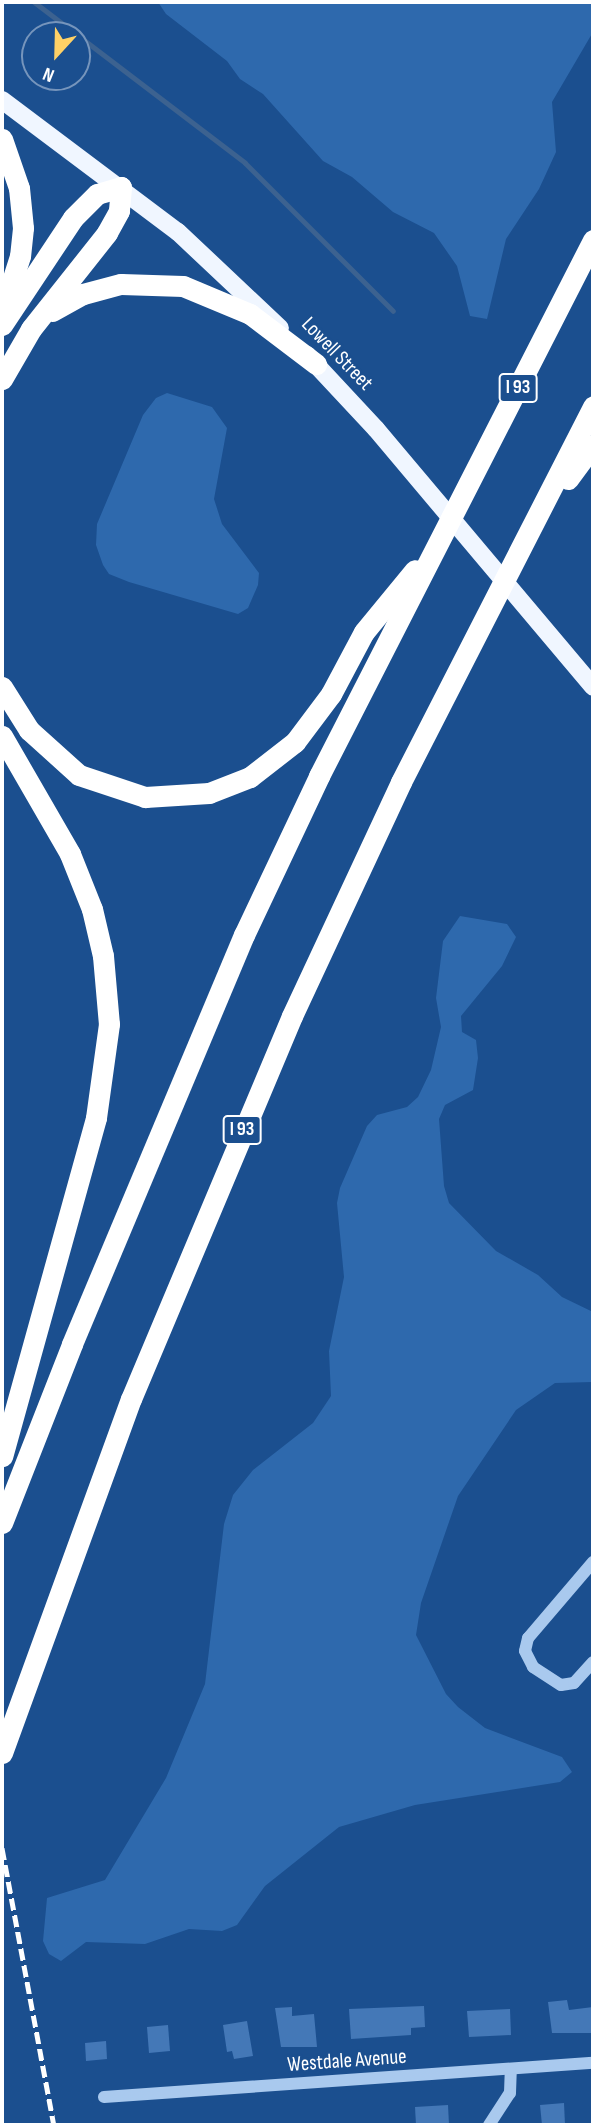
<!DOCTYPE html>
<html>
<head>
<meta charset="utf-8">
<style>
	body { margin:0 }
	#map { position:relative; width:595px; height:2127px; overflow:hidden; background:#1b4f8f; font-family:"Sofia Sans Condensed",sans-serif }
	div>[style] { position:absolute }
	.green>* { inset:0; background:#2e69ad }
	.stream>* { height:5px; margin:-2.5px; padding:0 2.5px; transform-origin:2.5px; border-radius:2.5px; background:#3c6290 }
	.building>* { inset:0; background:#4478b7 }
	.minor>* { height:12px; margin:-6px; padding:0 6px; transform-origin:6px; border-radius:6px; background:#a9c9ee }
	.major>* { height:18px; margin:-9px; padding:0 9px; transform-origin:9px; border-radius:9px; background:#f0f6ff }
	.highway>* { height:21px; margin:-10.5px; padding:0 10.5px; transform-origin:10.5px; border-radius:10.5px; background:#fff }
	.rail>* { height:5px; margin-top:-2.5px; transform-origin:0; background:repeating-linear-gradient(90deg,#fff 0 12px,transparent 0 17px) }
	span { translate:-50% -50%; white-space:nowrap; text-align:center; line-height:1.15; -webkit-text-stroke:5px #1b4f8f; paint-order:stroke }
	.shield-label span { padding:2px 5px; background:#1b4f8f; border:2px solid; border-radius:5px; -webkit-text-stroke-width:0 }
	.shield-label { font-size:19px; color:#fff; font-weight:700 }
	.street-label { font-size:21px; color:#fff }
	.frame { position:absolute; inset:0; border:4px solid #fff; pointer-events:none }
	.north { position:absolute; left:21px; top:21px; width:70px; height:70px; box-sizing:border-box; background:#1b4f8f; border:2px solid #7695bc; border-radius:50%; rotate:202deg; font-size:19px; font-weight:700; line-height:28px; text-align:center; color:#fff }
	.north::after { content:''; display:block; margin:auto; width:24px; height:32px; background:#ffd166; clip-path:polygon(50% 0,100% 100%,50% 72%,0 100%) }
</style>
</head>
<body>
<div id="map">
	<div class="green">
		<i style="clip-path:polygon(158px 2px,593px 2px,593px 32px,552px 102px,556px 152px,539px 189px,506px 239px,487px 319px,470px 316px,457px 266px,434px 233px,393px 212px,352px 177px,323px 161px,263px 94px,240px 79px,227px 61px,166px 14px)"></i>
		<i style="clip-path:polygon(167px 393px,212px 407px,227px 428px,214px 499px,222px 524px,259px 573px,258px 585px,248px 608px,238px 614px,129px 582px,109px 574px,103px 565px,96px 545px,97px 524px,143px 415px,156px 398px)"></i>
		<i style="clip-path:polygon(460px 916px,507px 924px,516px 937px,502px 966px,461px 1016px,462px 1032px,476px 1040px,478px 1058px,473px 1090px,445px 1105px,439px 1119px,444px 1186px,449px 1203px,496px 1251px,538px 1275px,562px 1297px,593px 1312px,593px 1382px,555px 1383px,516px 1410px,458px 1496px,421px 1603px,416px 1635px,446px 1694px,458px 1707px,485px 1728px,562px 1757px,572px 1772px,560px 1782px,415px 1805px,339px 1827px,265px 1886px,237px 1925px,222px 1931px,189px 1929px,145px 1944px,86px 1942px,61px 1961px,49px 1954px,43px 1941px,47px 1898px,105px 1880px,166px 1778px,205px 1684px,224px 1524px,233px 1495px,253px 1470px,313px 1423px,331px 1396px,329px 1351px,344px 1277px,337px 1203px,340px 1188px,367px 1126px,377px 1115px,407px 1107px,418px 1097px,431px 1070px,441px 1027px,436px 998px,443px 941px)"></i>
	</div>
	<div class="stream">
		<i style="left:34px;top:2px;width:265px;rotate:37.3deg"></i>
		<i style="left:245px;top:163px;width:209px;rotate:45deg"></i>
	</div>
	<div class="building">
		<i style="clip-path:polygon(567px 2000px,569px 2010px,593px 2007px,593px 2033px,552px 2033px,548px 2002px)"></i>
		<i style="clip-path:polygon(424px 2006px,425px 2027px,411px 2028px,411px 2035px,351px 2039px,349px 2009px)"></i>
		<i style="clip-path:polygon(292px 2007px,292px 2016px,314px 2014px,317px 2047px,281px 2047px,275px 2008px)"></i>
		<i style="clip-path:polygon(510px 2009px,511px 2035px,469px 2037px,467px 2011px)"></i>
		<i style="clip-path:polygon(247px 2021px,253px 2056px,234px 2059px,232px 2051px,227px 2052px,223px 2025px)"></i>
		<i style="clip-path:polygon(168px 2025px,170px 2051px,149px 2053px,147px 2027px)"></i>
		<i style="clip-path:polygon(106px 2041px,107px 2059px,86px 2061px,85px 2043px)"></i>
		<i style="clip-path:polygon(564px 2103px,565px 2125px,542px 2125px,540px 2105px)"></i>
		<i style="clip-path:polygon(448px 2105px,449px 2125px,416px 2125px,415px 2107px)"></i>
	</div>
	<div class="minor">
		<i style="left:593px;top:1562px;width:100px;rotate:130.5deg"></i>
		<i style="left:528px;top:1638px;width:13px;rotate:103deg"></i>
		<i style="left:525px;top:1651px;width:18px;rotate:63deg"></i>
		<i style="left:533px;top:1667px;width:33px;rotate:33deg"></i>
		<i style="left:561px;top:1685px;width:13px;rotate:-9deg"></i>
		<i style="left:574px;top:1683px;width:28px;rotate:-48deg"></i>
		<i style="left:104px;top:2097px;width:490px;rotate:-4deg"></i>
		<i style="left:489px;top:2125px;width:38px;rotate:-57deg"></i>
		<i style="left:510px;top:2093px;width:23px;rotate:-88deg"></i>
	</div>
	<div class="major">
		<i style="left:2px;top:100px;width:220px;rotate:36.9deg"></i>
		<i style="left:178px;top:232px;width:140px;rotate:43.3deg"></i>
		<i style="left:307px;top:355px;width:101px;rotate:47deg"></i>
		<i style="left:376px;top:429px;width:337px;rotate:49.9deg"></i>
	</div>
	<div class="highway">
		<i style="left:2px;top:139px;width:52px;rotate:70.9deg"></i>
		<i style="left:19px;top:188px;width:40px;rotate:84.3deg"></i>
		<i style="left:23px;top:228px;width:28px;rotate:96deg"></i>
		<i style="left:20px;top:256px;width:52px;rotate:107.7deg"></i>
		<i style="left:52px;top:311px;width:35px;rotate:-29deg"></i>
		<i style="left:83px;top:294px;width:39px;rotate:-15deg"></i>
		<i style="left:121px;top:284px;width:62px;rotate:1.8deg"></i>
		<i style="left:183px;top:286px;width:73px;rotate:22.7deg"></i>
		<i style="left:250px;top:314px;width:83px;rotate:37.1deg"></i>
		<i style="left:2px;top:325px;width:128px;rotate:-56.4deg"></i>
		<i style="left:73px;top:218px;width:34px;rotate:-45deg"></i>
		<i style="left:97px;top:194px;width:25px;rotate:-16deg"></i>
		<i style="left:121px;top:187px;width:24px;rotate:95deg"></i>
		<i style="left:119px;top:211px;width:25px;rotate:119deg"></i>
		<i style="left:107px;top:233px;width:122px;rotate:128.4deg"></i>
		<i style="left:31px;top:329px;width:58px;rotate:120.1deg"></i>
		<i style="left:568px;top:479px;width:42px;rotate:-53.7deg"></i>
		<i style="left:2px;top:687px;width:51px;rotate:57.9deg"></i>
		<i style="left:29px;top:730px;width:67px;rotate:42deg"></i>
		<i style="left:79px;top:775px;width:70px;rotate:18.4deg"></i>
		<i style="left:145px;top:797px;width:64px;rotate:-3.6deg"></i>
		<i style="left:209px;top:793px;width:44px;rotate:-21.3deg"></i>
		<i style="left:250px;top:777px;width:57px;rotate:-37.9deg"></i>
		<i style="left:295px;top:742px;width:60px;rotate:-53.1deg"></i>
		<i style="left:331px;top:694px;width:70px;rotate:-62deg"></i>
		<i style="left:364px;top:632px;width:80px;rotate:-50.6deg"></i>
		<i style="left:2px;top:736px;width:136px;rotate:60deg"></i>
		<i style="left:70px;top:854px;width:59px;rotate:68.2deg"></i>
		<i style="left:92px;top:909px;width:48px;rotate:76.8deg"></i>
		<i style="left:103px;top:956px;width:68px;rotate:85deg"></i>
		<i style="left:109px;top:1024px;width:95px;rotate:97.9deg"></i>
		<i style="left:96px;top:1118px;width:351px;rotate:105.5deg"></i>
		<i style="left:2px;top:1523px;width:192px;rotate:-68.6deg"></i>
		<i style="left:72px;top:1344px;width:444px;rotate:-67.2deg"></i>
		<i style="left:244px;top:935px;width:176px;rotate:-64.7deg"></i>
		<i style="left:319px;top:776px;width:602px;rotate:-62.92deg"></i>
		<i style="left:2px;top:1753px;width:377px;rotate:-70deg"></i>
		<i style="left:131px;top:1399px;width:415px;rotate:-67.2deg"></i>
		<i style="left:292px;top:1016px;width:258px;rotate:-65deg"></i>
		<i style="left:401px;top:782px;width:422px;rotate:-62.9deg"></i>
	</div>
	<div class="rail">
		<i style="left:2px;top:1848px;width:282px;rotate:79.4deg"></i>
	</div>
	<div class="shield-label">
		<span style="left:518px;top:388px">I 93</span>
		<span style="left:242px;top:1130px">I 93</span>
	</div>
	<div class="street-label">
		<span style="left:337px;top:354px;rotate:46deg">Lowell Street</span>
		<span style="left:347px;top:2061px;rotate:-4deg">Westdale Avenue</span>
	</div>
	<div class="frame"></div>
	<div class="north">N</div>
</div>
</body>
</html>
